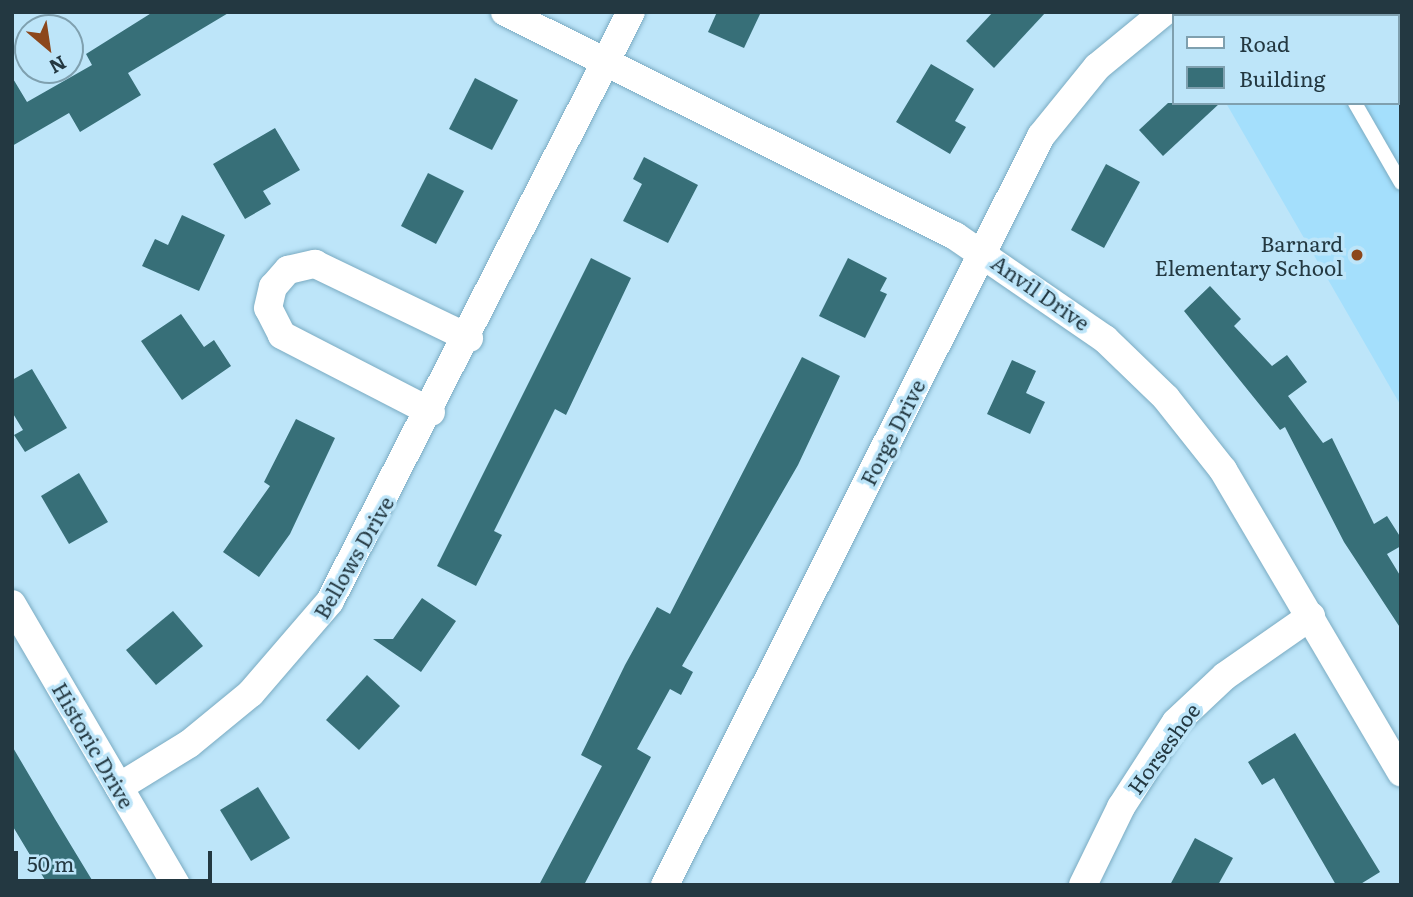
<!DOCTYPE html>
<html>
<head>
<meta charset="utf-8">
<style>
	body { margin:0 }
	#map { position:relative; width:1413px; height:897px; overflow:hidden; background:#bde5f9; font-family:Literata,serif }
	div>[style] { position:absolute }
	.built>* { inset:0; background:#a4dffc }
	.building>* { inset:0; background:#376f78 }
	.roads { filter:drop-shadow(0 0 2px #7aabc2) drop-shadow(0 0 2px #7aabc2) }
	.lane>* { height:14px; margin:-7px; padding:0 7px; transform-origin:7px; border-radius:7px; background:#fff }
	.street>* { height:28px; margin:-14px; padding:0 14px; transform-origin:14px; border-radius:14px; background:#fff }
	.dots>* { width:19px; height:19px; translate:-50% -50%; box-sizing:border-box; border:4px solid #bde5f9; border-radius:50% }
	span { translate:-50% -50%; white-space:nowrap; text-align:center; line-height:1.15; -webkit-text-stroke:7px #bde5f9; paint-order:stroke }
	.poi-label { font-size:21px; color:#233841 }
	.right { translate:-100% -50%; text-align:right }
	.street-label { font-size:21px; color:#233841 }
	.frame { position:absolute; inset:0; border:14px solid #233841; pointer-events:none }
	.legend { position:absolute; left:1172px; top:14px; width:228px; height:91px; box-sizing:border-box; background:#bde5f9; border:2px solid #7fa0af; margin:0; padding:9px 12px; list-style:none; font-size:21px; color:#233841 }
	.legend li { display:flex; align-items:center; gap:14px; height:35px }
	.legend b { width:35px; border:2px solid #7fa0af }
	.north { position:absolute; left:14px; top:14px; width:70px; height:70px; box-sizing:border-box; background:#bde5f9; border:2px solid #7fa0af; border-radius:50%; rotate:151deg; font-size:19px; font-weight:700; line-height:28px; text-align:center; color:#233841 }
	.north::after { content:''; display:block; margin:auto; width:24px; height:32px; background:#8c471c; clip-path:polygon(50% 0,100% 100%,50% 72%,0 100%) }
	.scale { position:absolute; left:14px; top:851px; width:198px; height:32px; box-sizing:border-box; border:4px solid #233841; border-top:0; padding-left:9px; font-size:21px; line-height:24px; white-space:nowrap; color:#233841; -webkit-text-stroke:5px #bde5f9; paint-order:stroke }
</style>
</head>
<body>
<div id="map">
	<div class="built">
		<i style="clip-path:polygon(1173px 12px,1401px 12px,1401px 406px,1226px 103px,1397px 103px,1397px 16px)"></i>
	</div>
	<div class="building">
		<i style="clip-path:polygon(153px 12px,230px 12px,128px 73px,141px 95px,80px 132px,69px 113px,12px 146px,12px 77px,27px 102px,92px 65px,86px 54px)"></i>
		<i style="clip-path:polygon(717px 12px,761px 12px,744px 48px,708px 32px)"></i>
		<i style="clip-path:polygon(993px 12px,1046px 12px,994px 68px,966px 41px)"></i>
		<i style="clip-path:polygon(931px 64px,974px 89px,955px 121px,966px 127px,950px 154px,896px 122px)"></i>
		<i style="clip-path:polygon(475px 78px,518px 100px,492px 150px,449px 129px)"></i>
		<i style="clip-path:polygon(1168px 103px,1220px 103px,1163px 156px,1139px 130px)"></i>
		<i style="clip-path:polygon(275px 128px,300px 170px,263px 191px,271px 204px,245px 219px,213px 164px)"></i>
		<i style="clip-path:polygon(644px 157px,698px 185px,668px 243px,623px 221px,642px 184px,633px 179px)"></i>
		<i style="clip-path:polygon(1106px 164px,1140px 182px,1104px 248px,1071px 230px)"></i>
		<i style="clip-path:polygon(428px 173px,464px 191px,436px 244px,401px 226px)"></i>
		<i style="clip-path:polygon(182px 215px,225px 235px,199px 291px,142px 266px,155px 239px,168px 245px)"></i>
		<i style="clip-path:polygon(591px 258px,631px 278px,566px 415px,555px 409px,494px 531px,502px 535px,476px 586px,437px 566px)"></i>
		<i style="clip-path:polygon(848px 258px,887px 278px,880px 291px,887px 294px,865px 338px,819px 316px)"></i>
		<i style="clip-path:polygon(1210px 286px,1241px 319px,1234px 326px,1272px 366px,1287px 355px,1307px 382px,1288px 396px,1323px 443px,1332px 438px,1374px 524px,1387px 516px,1401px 538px,1401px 546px,1387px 554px,1401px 577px,1401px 629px,1344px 542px,1285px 427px,1280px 430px,1184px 311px)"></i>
		<i style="clip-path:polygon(181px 314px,204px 347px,214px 340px,231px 366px,182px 400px,141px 341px)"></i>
		<i style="clip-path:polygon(802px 357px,840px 376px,798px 465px,682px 666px,693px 672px,681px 695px,670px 689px,637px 749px,651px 757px,584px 885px,539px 885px,602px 766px,581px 755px,625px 665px,657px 607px,670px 614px)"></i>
		<i style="clip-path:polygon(1012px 360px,1036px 371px,1026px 393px,1045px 402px,1030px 434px,987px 414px)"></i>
		<i style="clip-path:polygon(32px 369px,67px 428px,25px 452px,14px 435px,23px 430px,12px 412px,12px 380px)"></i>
		<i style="clip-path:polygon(296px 419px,335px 438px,290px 534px,259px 577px,223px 552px,270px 486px,264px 482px)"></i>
		<i style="clip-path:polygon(79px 473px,108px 522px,69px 544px,41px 496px)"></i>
		<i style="clip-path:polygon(422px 598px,456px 621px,421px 672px,373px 639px,393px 639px)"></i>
		<i style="clip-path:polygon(173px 611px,203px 646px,156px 685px,126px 650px)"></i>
		<i style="clip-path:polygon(367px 675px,400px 706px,359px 750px,326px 720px)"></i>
		<i style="clip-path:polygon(1295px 733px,1380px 872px,1359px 885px,1336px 885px,1274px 778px,1262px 785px,1248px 762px)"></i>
		<i style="clip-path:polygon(12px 746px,55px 819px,95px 885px,48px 885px,12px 825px)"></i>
		<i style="clip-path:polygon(258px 787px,290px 838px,251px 861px,220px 810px)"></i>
		<i style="clip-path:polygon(1195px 838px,1233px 858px,1218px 885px,1170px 885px)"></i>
	</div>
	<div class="roads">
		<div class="lane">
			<i style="left:1302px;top:12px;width:4px;rotate:63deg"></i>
			<i style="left:1368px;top:16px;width:4px;rotate:-76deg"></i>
			<i style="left:1397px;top:27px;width:4px;rotate:14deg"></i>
			<i style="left:1355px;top:103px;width:92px;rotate:60.1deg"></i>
		</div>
		<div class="street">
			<i style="left:505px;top:12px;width:503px;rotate:26.46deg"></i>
			<i style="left:955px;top:236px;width:182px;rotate:34.5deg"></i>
			<i style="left:1105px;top:339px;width:85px;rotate:44deg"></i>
			<i style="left:1166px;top:398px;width:92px;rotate:51.6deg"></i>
			<i style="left:1223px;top:470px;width:351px;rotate:59.5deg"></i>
			<i style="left:431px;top:412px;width:168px;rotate:-152.7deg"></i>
			<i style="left:282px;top:335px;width:30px;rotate:-117deg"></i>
			<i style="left:268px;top:308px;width:22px;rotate:-77deg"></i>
			<i style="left:273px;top:287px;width:23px;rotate:-49deg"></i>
			<i style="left:288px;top:270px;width:28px;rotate:-13deg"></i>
			<i style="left:315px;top:264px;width:171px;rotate:25.7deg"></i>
			<i style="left:12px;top:604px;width:325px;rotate:59.7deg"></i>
			<i style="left:119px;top:787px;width:82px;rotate:-31.6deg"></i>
			<i style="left:189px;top:744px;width:80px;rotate:-39.4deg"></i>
			<i style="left:251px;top:693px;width:121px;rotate:-49.3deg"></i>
			<i style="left:330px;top:601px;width:661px;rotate:-62.93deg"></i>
			<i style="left:665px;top:885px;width:838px;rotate:-63.34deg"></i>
			<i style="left:1041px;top:136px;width:89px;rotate:-50.9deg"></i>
			<i style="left:1097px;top:67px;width:87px;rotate:-39.4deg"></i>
			<i style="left:1083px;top:885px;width:87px;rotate:-64deg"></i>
			<i style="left:1121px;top:807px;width:101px;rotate:-57.1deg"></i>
			<i style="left:1176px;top:722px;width:67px;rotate:-43.2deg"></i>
			<i style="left:1225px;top:676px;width:105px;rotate:-34.9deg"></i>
		</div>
	</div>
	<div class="dots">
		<i style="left:1357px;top:255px;background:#8c471c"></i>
	</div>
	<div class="poi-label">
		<span class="right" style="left:1343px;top:255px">Barnard<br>Elementary School</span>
	</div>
	<div class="street-label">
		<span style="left:1041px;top:292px;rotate:35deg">Anvil Drive</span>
		<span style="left:892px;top:432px;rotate:-63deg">Forge Drive</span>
		<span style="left:353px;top:557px;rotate:-60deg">Bellows Drive</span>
		<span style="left:94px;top:745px;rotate:60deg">Historic Drive</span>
		<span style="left:1163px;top:748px;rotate:-54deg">Horseshoe</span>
	</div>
	<div class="frame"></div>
	<ul class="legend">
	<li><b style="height:9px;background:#fff"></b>Road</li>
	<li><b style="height:19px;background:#376f78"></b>Building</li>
	</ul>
	<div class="north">N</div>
	<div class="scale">50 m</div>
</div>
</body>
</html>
